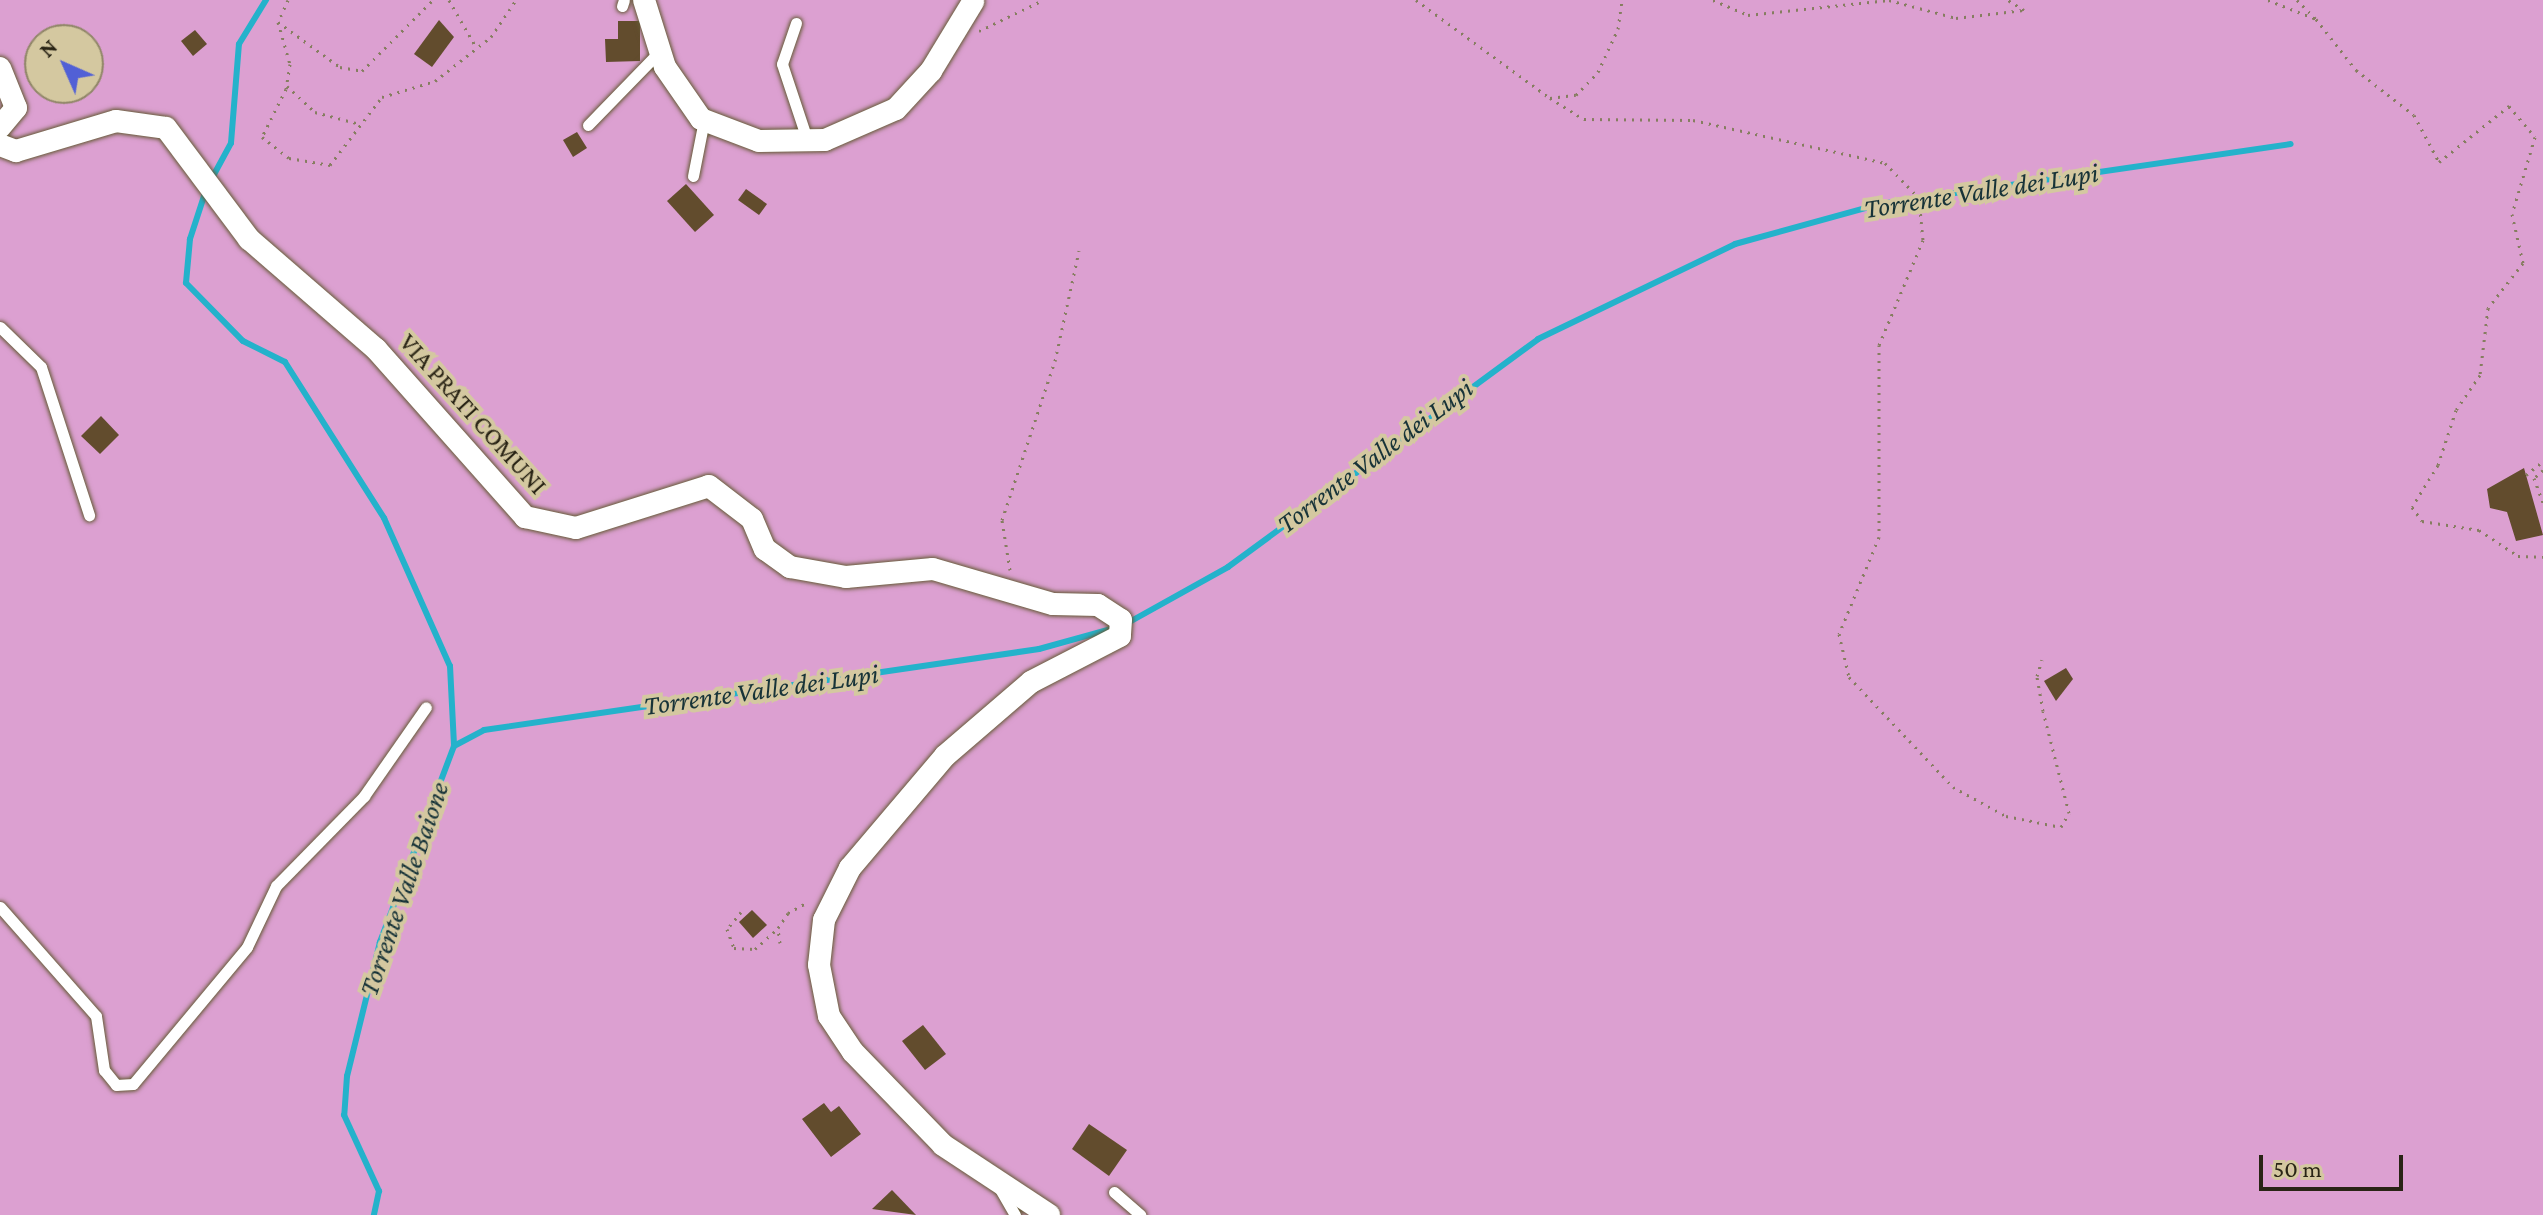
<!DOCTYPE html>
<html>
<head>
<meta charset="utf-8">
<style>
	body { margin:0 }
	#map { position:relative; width:2543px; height:1215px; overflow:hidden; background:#d4c8a0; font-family:"Crimson Pro",serif }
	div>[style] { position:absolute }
	.green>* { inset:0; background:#dca0d1 }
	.stream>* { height:6px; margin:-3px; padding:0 3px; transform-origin:3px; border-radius:3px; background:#24b2cb }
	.building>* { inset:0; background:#624c2d }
	.path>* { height:3px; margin-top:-1.5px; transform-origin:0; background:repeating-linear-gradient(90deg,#867d60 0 2px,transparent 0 8px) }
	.roads { filter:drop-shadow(0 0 2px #655a36) drop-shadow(0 0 2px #655a36) }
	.lane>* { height:11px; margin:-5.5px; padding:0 5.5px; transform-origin:5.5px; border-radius:5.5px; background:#fff }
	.street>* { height:22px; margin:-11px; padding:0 11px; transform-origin:11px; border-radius:11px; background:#fff }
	span { translate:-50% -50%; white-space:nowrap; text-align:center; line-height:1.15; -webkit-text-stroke:8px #d4c8a0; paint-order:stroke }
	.street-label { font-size:26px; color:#292415 }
	.water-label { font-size:28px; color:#173338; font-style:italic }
	.north { position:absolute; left:24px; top:24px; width:80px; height:80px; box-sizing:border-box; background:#d4c8a0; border:2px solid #908668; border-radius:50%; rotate:315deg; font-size:22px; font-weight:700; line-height:32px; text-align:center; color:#292415 }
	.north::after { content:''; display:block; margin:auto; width:28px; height:36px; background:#5160d6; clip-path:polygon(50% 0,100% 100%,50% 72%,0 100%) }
	.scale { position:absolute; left:2259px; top:1155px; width:144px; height:36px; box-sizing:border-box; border:4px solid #292415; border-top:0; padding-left:10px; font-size:24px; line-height:28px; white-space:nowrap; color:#292415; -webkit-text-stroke:6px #d4c8a0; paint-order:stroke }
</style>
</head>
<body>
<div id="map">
	<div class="green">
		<i style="clip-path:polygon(evenodd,0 0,2543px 0,2543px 1215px,0 1215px,0 0,40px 40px,88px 40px,88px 88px,40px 88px,40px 40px)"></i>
	</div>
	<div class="stream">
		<i style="left:211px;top:180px;width:42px;rotate:-61.6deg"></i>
		<i style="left:231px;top:143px;width:99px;rotate:-85.4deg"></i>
		<i style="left:239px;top:44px;width:52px;rotate:-58.5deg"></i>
		<i style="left:206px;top:190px;width:52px;rotate:108.1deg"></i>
		<i style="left:190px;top:239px;width:44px;rotate:95.2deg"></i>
		<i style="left:186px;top:283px;width:81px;rotate:45.5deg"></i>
		<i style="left:243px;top:341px;width:47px;rotate:26.6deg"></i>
		<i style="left:285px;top:362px;width:185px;rotate:57.6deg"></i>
		<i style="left:384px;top:518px;width:162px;rotate:66deg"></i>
		<i style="left:450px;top:666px;width:80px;rotate:87.1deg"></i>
		<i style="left:454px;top:746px;width:210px;rotate:110.7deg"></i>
		<i style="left:380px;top:942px;width:138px;rotate:103.8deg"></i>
		<i style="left:347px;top:1076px;width:39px;rotate:94deg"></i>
		<i style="left:344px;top:1115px;width:84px;rotate:65.3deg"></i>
		<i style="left:379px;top:1191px;width:25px;rotate:102deg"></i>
		<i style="left:1124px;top:625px;width:119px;rotate:-29.1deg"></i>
		<i style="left:1228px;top:567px;width:385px;rotate:-36.3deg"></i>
		<i style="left:1538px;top:339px;width:219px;rotate:-25.7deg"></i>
		<i style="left:1735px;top:244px;width:150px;rotate:-15.4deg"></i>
		<i style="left:1880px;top:204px;width:415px;rotate:-8.3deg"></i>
		<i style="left:454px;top:746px;width:34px;rotate:-28deg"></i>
		<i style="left:484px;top:730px;width:561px;rotate:-8.3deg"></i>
		<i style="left:1039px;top:649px;width:78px;rotate:-15.6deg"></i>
	</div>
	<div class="building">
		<i style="clip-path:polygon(439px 20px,454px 37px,432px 67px,414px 54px)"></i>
		<i style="clip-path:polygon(618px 21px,640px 21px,640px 61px,606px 62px,605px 39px,618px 39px)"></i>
		<i style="clip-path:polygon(195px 30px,207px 44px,193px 56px,181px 41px)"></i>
		<i style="clip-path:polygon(577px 132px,587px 148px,573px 157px,563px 140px)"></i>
		<i style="clip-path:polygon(686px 184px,714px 215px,695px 232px,667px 201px)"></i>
		<i style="clip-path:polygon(746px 189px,767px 204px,759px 215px,738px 200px)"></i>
		<i style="clip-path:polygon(101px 416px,119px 435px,100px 454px,81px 436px)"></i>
		<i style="clip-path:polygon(2524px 468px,2543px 535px,2516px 541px,2507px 512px,2490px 508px,2487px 489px)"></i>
		<i style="clip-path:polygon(2066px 668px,2073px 679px,2056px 701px,2044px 681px)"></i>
		<i style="clip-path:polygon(752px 910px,767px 925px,753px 938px,739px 922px)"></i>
		<i style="clip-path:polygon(923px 1025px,946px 1054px,925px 1070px,902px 1041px)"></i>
		<i style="clip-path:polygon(824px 1103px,831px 1112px,839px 1106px,861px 1134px,831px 1157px,802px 1119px)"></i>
		<i style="clip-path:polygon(1089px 1124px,1127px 1150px,1109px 1176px,1072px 1149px)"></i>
		<i style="clip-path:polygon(892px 1190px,916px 1215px,872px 1209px)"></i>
	</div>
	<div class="path">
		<i style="left:288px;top:0;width:24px;rotate:114deg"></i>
		<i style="left:278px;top:22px;width:44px;rotate:74.1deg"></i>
		<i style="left:290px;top:64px;width:25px;rotate:99deg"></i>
		<i style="left:286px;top:89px;width:54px;rotate:116.6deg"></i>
		<i style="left:262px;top:137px;width:34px;rotate:38deg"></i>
		<i style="left:289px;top:158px;width:42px;rotate:9.7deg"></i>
		<i style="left:330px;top:165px;width:86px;rotate:-52.6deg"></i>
		<i style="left:382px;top:97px;width:55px;rotate:-16.8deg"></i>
		<i style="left:435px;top:81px;width:71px;rotate:-38.2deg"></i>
		<i style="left:491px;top:37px;width:45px;rotate:-56deg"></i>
		<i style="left:449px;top:0;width:54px;rotate:60.1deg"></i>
		<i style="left:1416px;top:0;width:166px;rotate:36.2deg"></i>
		<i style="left:1550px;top:98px;width:26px;rotate:-7deg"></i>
		<i style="left:1576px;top:95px;width:32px;rotate:-46deg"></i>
		<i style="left:1598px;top:72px;width:47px;rotate:-65.1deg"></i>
		<i style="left:1618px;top:29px;width:29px;rotate:-82deg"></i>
		<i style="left:1713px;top:0;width:38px;rotate:23deg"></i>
		<i style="left:1748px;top:15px;width:142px;rotate:-6.1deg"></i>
		<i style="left:1889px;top:0;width:69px;rotate:15deg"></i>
		<i style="left:1956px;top:18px;width:68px;rotate:-6.7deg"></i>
		<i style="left:2024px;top:10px;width:19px;rotate:-148deg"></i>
		<i style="left:2268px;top:0;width:52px;rotate:21.6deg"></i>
		<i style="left:2316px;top:19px;width:65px;rotate:51.9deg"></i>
		<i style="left:2356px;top:70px;width:73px;rotate:37.8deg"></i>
		<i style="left:2414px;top:115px;width:53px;rotate:62deg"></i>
		<i style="left:2439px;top:162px;width:90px;rotate:-38.7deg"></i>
		<i style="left:2509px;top:106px;width:40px;rotate:50deg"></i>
		<i style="left:2535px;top:137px;width:80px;rotate:106.6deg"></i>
		<i style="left:2512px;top:214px;width:50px;rotate:77.3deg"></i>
		<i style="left:2523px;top:263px;width:57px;rotate:127.9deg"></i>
		<i style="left:2488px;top:308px;width:67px;rotate:96.8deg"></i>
		<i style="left:2480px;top:375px;width:42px;rotate:124.4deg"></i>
		<i style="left:2456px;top:410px;width:58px;rotate:108.1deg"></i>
		<i style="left:2438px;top:465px;width:49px;rotate:121.8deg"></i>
		<i style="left:2412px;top:507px;width:17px;rotate:54deg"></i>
		<i style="left:2422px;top:521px;width:58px;rotate:9deg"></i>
		<i style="left:2479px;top:530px;width:47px;rotate:33.7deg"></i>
		<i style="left:2518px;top:556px;width:25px;rotate:2deg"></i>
		<i style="left:2297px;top:0;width:27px;rotate:45deg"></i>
		<i style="left:278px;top:22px;width:77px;rotate:36deg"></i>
		<i style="left:340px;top:67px;width:22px;rotate:10deg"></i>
		<i style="left:362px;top:71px;width:100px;rotate:-45deg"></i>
		<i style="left:979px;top:31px;width:71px;rotate:-25.8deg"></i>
		<i style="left:287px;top:86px;width:38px;rotate:43deg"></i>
		<i style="left:315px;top:112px;width:47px;rotate:14.9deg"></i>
		<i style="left:1550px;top:98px;width:40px;rotate:32deg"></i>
		<i style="left:1584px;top:119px;width:109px;rotate:0.5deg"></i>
		<i style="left:1693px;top:120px;width:197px;rotate:12.6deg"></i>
		<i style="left:1885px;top:163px;width:49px;rotate:45.8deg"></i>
		<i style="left:1919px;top:198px;width:42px;rotate:84.6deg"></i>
		<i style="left:1923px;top:240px;width:114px;rotate:112.7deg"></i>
		<i style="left:1879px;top:345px;width:192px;rotate:90deg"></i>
		<i style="left:1879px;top:537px;width:105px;rotate:112.4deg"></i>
		<i style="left:1839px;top:634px;width:44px;rotate:76.9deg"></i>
		<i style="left:1849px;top:677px;width:151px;rotate:46.6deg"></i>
		<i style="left:1953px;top:787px;width:60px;rotate:28.7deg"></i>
		<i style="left:2006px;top:816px;width:56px;rotate:11.3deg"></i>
		<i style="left:2061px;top:827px;width:16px;rotate:-60deg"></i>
		<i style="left:2069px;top:813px;width:105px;rotate:-104.3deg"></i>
		<i style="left:2043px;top:711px;width:36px;rotate:-100deg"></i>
		<i style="left:2037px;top:676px;width:17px;rotate:-73deg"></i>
		<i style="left:2543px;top:470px;width:12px;rotate:138deg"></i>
		<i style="left:2534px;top:478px;width:27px;rotate:70deg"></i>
		<i style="left:2526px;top:475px;width:22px;rotate:-39deg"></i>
		<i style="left:1010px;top:570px;width:51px;rotate:-99.1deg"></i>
		<i style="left:1002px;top:520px;width:168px;rotate:-71.6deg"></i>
		<i style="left:1055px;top:361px;width:113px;rotate:-77.7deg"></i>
		<i style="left:741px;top:912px;width:22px;rotate:129deg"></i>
		<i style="left:727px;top:929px;width:20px;rotate:70deg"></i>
		<i style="left:734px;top:948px;width:21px;rotate:3deg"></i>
		<i style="left:755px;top:949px;width:31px;rotate:-42deg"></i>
		<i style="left:780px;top:943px;width:15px;rotate:-98deg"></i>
		<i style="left:778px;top:928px;width:18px;rotate:-56deg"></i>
		<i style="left:788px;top:913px;width:23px;rotate:-29deg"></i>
	</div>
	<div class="roads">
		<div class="lane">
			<i style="left:622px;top:6px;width:6px;rotate:-72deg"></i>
			<i style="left:796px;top:23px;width:43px;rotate:108.9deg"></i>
			<i style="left:782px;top:64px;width:79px;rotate:71.6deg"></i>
			<i style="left:588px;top:125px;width:103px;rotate:-45.8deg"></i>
			<i style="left:693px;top:176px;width:57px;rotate:-78.9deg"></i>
			<i style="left:0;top:327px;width:57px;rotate:44.3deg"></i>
			<i style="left:41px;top:367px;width:156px;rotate:72deg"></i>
			<i style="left:0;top:907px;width:145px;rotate:48.6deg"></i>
			<i style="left:96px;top:1016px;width:55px;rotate:81.6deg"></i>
			<i style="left:104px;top:1070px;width:19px;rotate:51deg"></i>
			<i style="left:116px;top:1085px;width:17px;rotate:-3deg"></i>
			<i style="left:133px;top:1084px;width:178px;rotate:-50.2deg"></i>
			<i style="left:247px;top:947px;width:68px;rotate:-64.6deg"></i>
			<i style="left:276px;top:886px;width:126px;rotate:-45.6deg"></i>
			<i style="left:364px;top:796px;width:108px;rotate:-55.1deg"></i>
			<i style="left:1000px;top:1189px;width:30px;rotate:60deg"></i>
			<i style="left:1114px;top:1192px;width:35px;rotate:41deg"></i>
		</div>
		<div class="street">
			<i style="left:644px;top:0;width:70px;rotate:72.6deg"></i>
			<i style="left:665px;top:67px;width:63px;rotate:55.3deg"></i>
			<i style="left:701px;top:119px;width:62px;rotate:20.8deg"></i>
			<i style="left:759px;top:141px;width:66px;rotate:-0.9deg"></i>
			<i style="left:825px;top:140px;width:77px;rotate:-23.6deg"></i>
			<i style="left:896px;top:109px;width:52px;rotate:-47.4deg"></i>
			<i style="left:931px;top:71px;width:81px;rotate:-58.7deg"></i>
			<i style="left:0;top:68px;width:43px;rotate:68.2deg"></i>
			<i style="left:16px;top:108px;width:25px;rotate:130deg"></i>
			<i style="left:0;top:145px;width:17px;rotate:21deg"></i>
			<i style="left:16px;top:151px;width:104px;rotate:-16.7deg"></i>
			<i style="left:116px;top:121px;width:50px;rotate:8deg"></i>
			<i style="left:166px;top:128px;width:139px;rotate:53.2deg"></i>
			<i style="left:249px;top:239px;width:168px;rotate:40.9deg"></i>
			<i style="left:376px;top:349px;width:225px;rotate:48.4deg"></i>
			<i style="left:525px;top:517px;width:52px;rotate:12.2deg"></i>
			<i style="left:576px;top:528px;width:139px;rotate:-17.5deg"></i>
			<i style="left:709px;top:486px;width:54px;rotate:37.5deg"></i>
			<i style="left:752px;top:519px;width:33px;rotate:67deg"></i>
			<i style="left:765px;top:549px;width:31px;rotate:36deg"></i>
			<i style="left:790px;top:567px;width:57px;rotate:10.1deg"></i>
			<i style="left:846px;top:577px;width:87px;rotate:-5.3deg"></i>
			<i style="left:933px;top:569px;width:125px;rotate:16.3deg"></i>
			<i style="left:1053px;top:604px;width:45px;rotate:1.3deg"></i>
			<i style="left:1098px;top:605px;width:27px;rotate:33deg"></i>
			<i style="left:1121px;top:620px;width:16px;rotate:94deg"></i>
			<i style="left:1120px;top:636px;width:100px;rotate:152.7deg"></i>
			<i style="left:1031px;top:682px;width:113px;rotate:139.3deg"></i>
			<i style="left:945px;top:756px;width:147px;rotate:130.3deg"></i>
			<i style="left:850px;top:868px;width:58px;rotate:116.6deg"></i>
			<i style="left:824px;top:920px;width:45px;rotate:96.3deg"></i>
			<i style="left:819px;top:965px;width:52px;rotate:78.9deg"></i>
			<i style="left:829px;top:1016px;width:43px;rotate:56.3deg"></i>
			<i style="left:853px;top:1052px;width:129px;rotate:45.9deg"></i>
			<i style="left:943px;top:1145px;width:127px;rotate:33.4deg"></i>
		</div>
	</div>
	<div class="street-label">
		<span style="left:473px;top:414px;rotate:48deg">VIA PRATI COMUNI</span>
	</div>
	<div class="water-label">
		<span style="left:1981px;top:191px;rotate:-9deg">Torrente Valle dei Lupi</span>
		<span style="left:1375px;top:456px;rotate:-37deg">Torrente Valle dei Lupi</span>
		<span style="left:761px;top:690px;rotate:-8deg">Torrente Valle dei Lupi</span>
		<span style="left:404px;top:889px;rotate:-71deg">Torrente Valle Baione</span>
	</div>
	<div class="north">N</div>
	<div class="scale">50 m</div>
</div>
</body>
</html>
